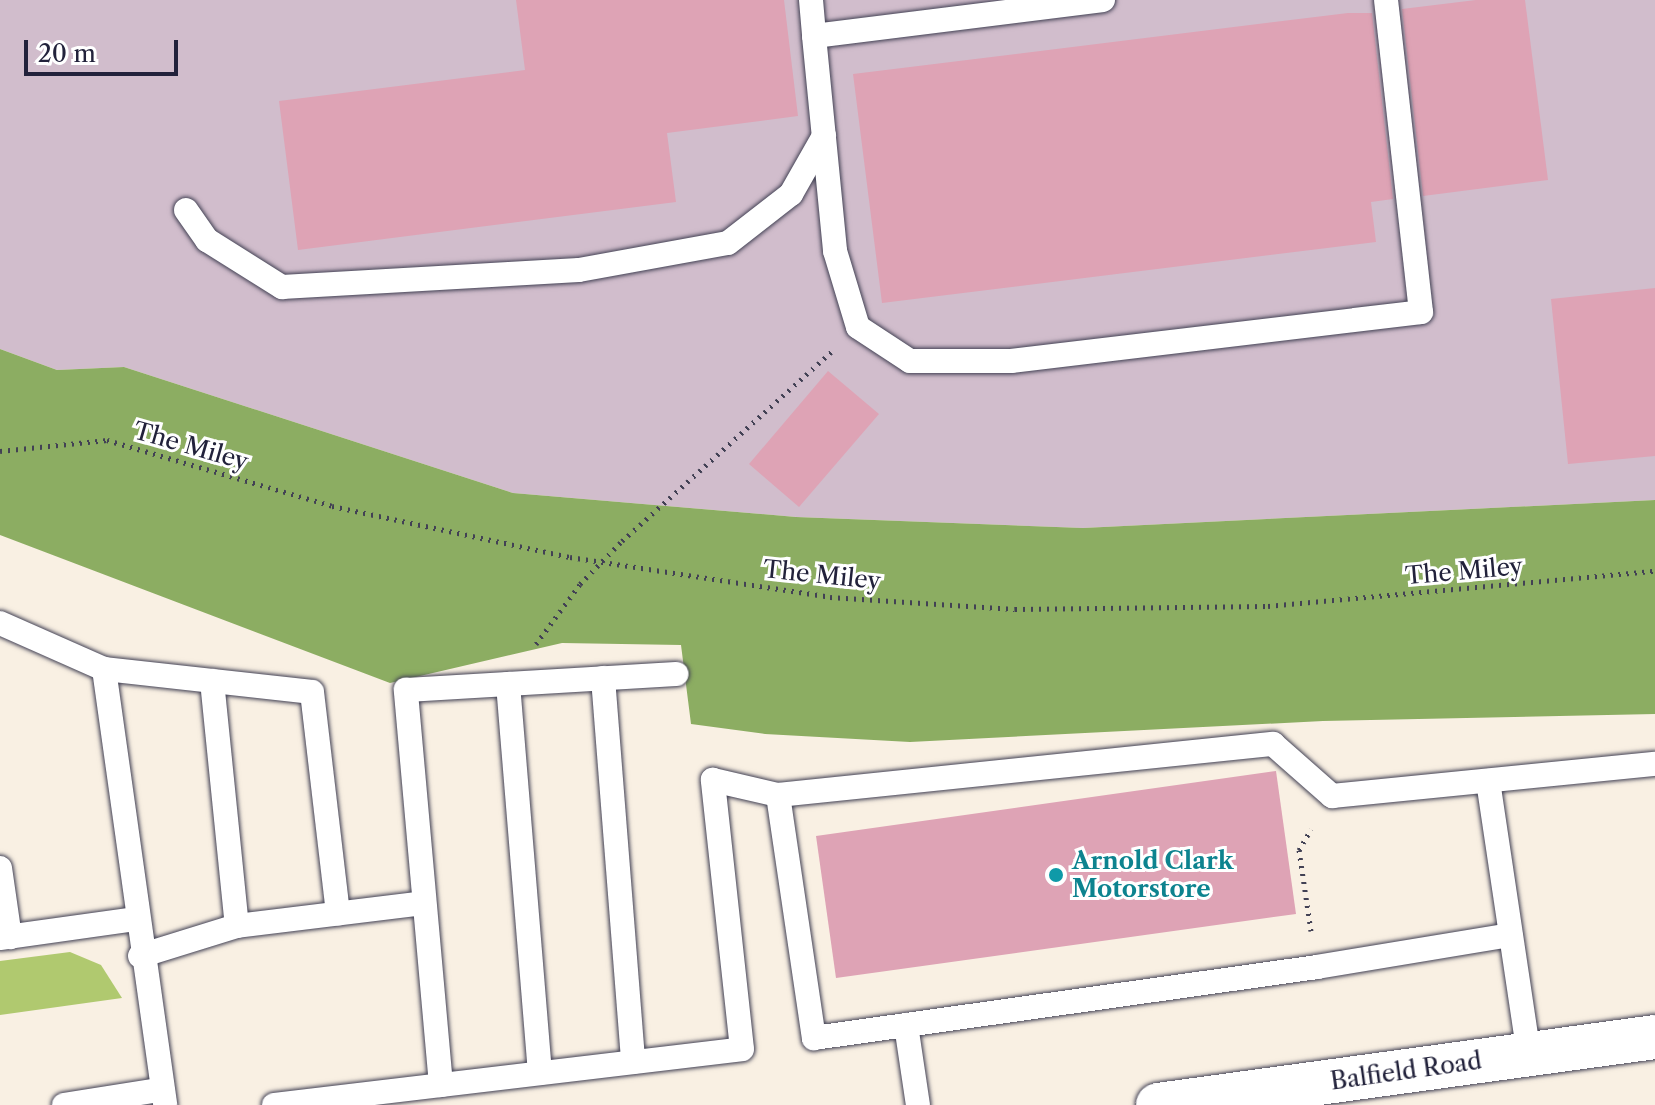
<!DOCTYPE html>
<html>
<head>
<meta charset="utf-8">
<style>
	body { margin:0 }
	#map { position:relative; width:1655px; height:1105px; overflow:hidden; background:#f9f0e3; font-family:"Libre Caslon Text",serif }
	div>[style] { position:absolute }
	.industrial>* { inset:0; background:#d1bdcc }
	.green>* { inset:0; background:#b0c96f }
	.forest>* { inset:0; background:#8cad62 }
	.building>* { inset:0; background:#dea3b5 }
	.path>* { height:5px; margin-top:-2.5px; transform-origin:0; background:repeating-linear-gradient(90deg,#424154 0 2px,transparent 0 8px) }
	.roads { filter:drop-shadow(0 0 2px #424154) drop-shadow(0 0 2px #424154) }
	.service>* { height:24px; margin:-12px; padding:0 12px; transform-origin:12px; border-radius:12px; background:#fff }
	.minor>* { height:44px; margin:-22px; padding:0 22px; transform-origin:22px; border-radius:22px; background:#fff }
	.path-bridge>* { height:5px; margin-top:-2.5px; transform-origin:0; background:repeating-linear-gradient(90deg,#424154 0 2px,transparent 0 8px) }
	.dots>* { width:22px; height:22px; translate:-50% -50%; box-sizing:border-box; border:4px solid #fff; border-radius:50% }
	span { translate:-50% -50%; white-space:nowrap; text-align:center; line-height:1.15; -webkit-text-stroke:6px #fff; paint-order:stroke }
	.street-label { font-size:24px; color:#22223b }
	.culture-label { font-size:24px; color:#0d838f; font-weight:700 }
	.left { translate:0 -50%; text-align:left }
	.scale { position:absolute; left:24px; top:40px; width:154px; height:36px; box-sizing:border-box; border:4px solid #22223b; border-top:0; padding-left:10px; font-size:24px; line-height:28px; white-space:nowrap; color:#22223b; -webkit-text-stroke:6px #fff; paint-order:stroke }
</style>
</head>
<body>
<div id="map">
	<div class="industrial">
		<i style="clip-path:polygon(0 0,1655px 0,1655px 500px,1083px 528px,796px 517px,513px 493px,124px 367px,57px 370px,0 349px)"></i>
	</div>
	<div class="green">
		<i style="clip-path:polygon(70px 952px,101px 965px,122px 998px,0 1015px,0 961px)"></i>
	</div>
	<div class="forest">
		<i style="clip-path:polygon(0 349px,57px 370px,124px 367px,513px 493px,796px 517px,1083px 528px,1655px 500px,1655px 714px,1323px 721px,910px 742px,765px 734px,691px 724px,681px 645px,562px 643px,390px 683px,0 535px)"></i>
	</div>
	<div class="building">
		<i style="clip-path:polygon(516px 0,784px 0,798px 116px,667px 133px,676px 202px,298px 250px,279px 101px,525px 70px)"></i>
		<i style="clip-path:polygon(1476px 0,1525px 0,1548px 180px,1423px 196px,1402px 9px)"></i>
		<i style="clip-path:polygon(1348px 13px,1372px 13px,1393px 199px,1371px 202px,1376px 242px,882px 303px,853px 74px)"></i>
		<i style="clip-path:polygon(1655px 288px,1655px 456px,1568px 464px,1551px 299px)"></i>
		<i style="clip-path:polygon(828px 371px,879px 414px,799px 507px,749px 464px)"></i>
		<i style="clip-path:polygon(1276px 771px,1296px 914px,836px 978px,816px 836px)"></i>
	</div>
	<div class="path">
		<i style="left:0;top:451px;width:108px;rotate:-5.9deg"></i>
		<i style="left:107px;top:440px;width:234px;rotate:16.3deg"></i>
		<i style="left:332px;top:506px;width:243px;rotate:12.1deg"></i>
		<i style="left:570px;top:557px;width:263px;rotate:8.7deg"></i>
		<i style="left:830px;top:597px;width:185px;rotate:3.7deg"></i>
		<i style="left:1015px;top:609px;width:253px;rotate:-0.7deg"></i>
		<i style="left:1268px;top:606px;width:389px;rotate:-5.2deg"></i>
		<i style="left:622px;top:541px;width:283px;rotate:-42.1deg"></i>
		<i style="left:536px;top:644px;width:74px;rotate:-53.7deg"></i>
		<i style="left:1311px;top:931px;width:82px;rotate:-98.4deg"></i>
		<i style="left:1299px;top:850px;width:24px;rotate:-60deg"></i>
	</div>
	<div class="roads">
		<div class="service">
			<i style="left:811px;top:0;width:36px;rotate:85deg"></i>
			<i style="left:1103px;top:0;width:291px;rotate:172.9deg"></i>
			<i style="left:814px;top:36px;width:216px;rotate:84.4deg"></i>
			<i style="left:835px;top:251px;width:79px;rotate:73.2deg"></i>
			<i style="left:858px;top:327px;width:62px;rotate:33.2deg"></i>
			<i style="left:910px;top:361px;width:101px"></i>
			<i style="left:1011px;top:361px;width:413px;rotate:-6.8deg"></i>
			<i style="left:1421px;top:312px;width:314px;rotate:-96.4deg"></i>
			<i style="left:186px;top:210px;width:37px;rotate:55deg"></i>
			<i style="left:207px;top:240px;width:89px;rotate:32.1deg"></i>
			<i style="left:282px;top:287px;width:297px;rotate:-3.3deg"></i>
			<i style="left:579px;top:270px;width:151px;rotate:-10.3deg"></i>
			<i style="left:728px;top:243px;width:80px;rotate:-37.9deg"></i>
			<i style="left:791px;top:194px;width:67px;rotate:-60.4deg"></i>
			<i style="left:0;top:623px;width:114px;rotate:23.9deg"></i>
			<i style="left:104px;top:669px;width:209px;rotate:6.3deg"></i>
			<i style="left:312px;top:692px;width:223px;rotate:83.3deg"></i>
			<i style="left:104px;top:669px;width:440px;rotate:82deg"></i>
			<i style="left:603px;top:678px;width:385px;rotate:85.5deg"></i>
			<i style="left:212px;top:681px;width:246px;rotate:84.2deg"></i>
			<i style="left:508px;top:684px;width:390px;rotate:85.3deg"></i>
			<i style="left:1488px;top:781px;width:276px;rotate:81.5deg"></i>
			<i style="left:778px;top:795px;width:246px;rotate:81.6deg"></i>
			<i style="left:814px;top:1038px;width:508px;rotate:-8.03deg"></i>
			<i style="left:1317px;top:967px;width:196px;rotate:-9.4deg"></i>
			<i style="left:0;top:868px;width:70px;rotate:81.8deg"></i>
			<i style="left:0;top:938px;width:136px;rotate:-8deg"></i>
			<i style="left:140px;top:956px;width:102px;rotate:-17.2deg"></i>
			<i style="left:237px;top:926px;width:188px;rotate:-7deg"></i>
			<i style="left:906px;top:1025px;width:81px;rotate:81.5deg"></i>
			<i style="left:441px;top:1085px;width:397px;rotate:-95.1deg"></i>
			<i style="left:406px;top:690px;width:271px;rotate:-3.4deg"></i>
			<i style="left:64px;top:1105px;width:96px;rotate:-9deg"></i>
			<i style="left:274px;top:1105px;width:471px;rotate:-6.8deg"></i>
			<i style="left:742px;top:1049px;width:271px;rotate:-96.2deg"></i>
			<i style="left:713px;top:780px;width:67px;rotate:13deg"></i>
			<i style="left:778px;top:795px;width:498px;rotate:-5.9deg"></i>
			<i style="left:1273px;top:744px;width:79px;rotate:41.4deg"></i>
			<i style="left:1332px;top:796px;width:325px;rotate:-5.7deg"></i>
		</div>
		<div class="minor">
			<i style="left:1158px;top:1105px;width:502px;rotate:-7.79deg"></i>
		</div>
	</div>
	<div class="path-bridge">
		<i style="left:580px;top:584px;width:60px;rotate:-45.7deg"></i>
	</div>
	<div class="dots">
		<i style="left:1056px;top:875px;background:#0f9aa8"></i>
	</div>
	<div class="street-label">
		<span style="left:191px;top:446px;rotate:16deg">The Miley</span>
		<span style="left:1464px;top:571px;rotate:-5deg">The Miley</span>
		<span style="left:822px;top:575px;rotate:6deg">The Miley</span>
		<span style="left:1406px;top:1071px;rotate:-8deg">Balfield Road</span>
	</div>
	<div class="culture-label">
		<span class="left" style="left:1072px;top:875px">Arnold Clark<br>Motorstore</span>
	</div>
	<div class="scale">20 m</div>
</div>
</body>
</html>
